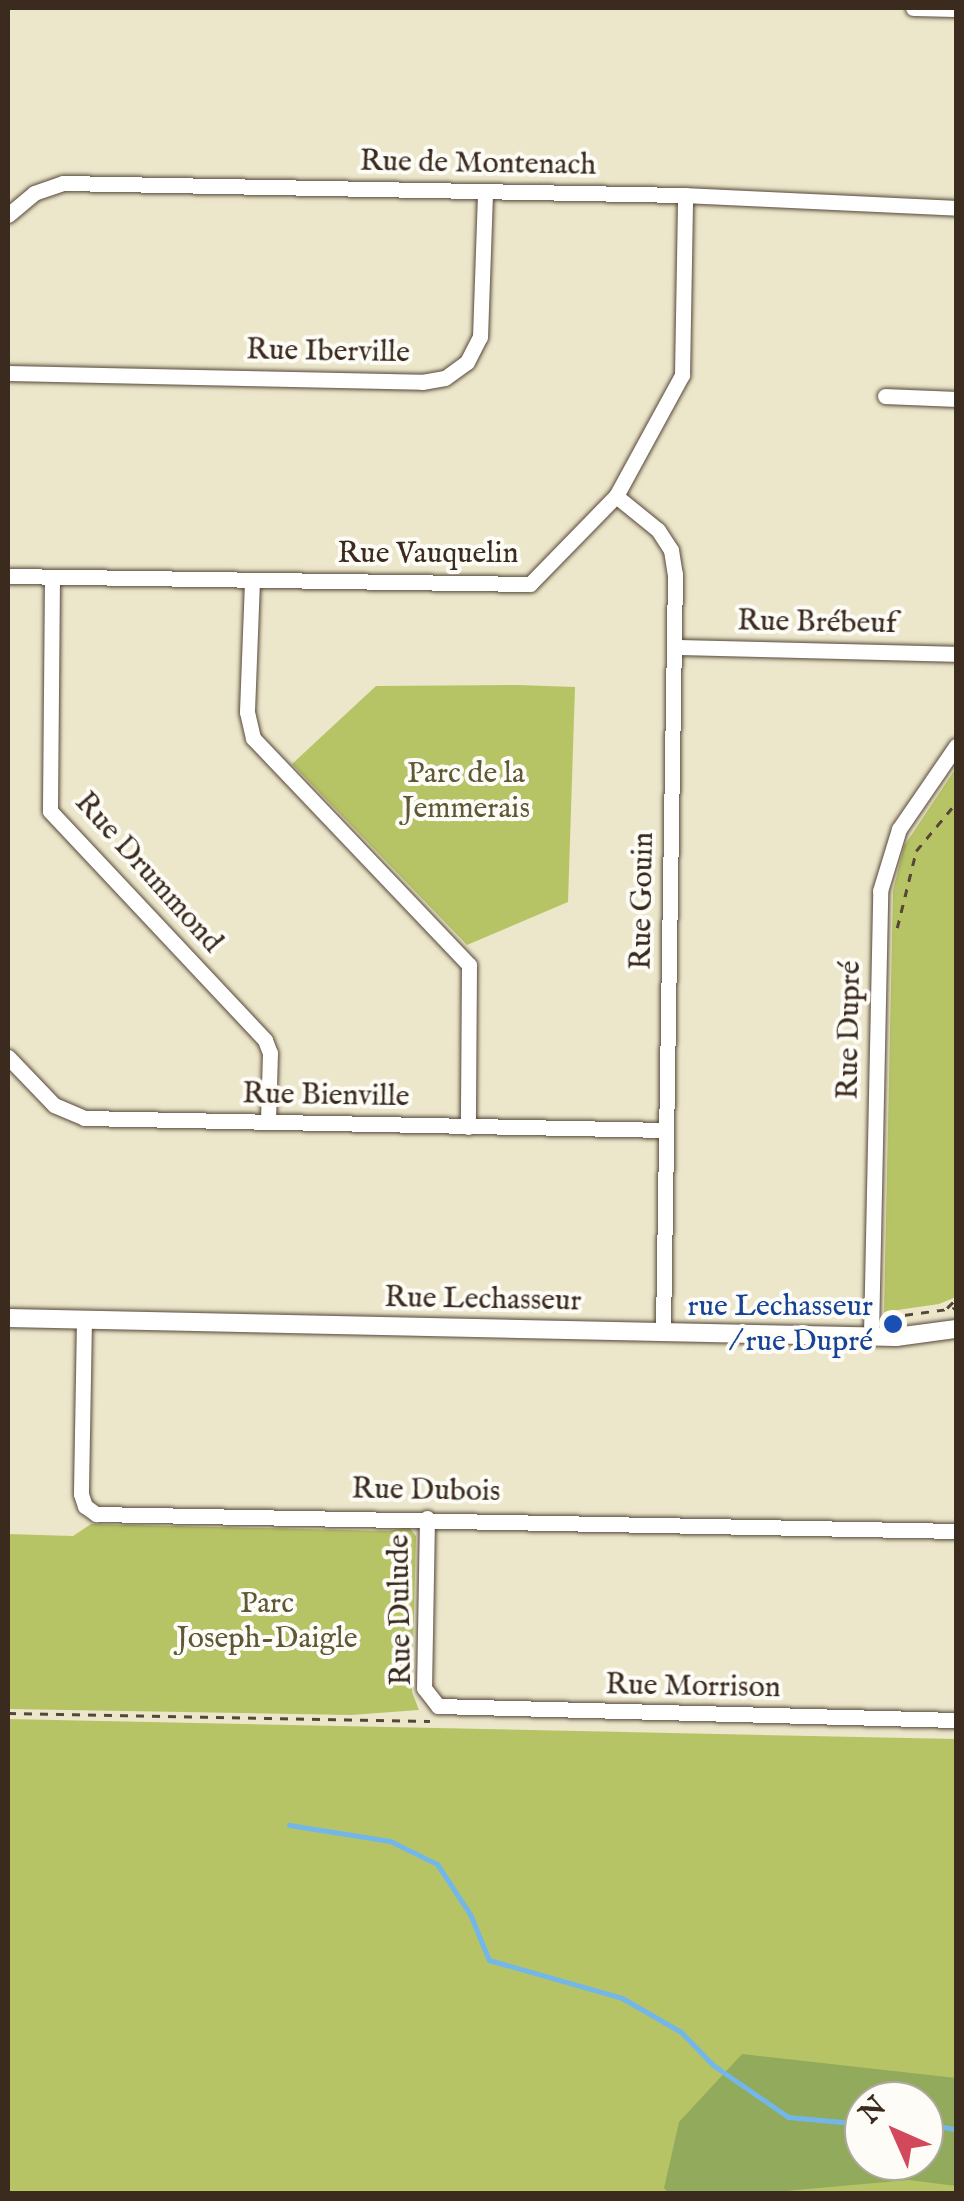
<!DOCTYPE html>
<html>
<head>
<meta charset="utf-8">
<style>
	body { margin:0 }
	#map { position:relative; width:964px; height:2201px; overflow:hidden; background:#ece7cb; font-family:"IM FELL English",serif }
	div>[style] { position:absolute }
	.green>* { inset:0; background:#b7c466 }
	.forest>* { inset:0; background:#91aa5b }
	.stream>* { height:5px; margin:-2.5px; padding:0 2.5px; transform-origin:2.5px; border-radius:2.5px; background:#73b6e9 }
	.path>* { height:2.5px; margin-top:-1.25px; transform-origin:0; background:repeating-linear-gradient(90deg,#564638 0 8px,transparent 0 16px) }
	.roads { filter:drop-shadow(0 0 2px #564638) drop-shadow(0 0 2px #564638) }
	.minor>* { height:15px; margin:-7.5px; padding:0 7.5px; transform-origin:7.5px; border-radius:7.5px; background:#fff }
	.tertiary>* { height:18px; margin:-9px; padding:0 9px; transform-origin:9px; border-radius:9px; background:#fff }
	.dots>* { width:28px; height:28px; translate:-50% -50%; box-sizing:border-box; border:5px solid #fdfcf7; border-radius:50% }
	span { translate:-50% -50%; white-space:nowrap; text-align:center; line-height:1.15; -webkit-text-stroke:8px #fdfcf7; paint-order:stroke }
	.street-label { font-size:30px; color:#3b2a1e }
	.park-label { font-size:30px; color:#605834 }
	.transit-label { font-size:30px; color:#164399 }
	.right { translate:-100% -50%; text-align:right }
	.frame { position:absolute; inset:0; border:10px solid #3b2a1e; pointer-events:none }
	.north { position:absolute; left:844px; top:2081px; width:100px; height:100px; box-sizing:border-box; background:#fdfcf7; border:2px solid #afa8a0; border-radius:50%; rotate:315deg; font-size:28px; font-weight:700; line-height:40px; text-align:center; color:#3b2a1e }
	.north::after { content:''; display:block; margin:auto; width:35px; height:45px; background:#d1495b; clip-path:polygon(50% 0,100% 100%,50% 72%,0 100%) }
</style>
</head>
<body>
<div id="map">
	<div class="green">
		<i style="clip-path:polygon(518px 685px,575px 687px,568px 902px,467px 945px,292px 764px,376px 686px)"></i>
		<i style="clip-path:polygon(956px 768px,956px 1297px,939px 1304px,884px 1312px,893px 891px,904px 846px)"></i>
		<i style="clip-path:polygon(91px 1524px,388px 1531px,409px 1527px,416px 1536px,412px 1692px,419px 1710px,351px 1715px,8px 1709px,8px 1534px,73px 1536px)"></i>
		<i style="clip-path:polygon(evenodd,8px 1719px,956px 1739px,956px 2193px,8px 2194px,8px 1719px,864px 2101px,924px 2101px,924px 2161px,864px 2161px,864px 2101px)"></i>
	</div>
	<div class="forest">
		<i style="clip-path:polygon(evenodd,742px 2054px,956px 2078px,956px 2186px,909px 2180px,763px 2193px,669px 2193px,664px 2188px,679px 2122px,742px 2054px,864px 2101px,924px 2101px,924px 2161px,864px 2161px,864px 2101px)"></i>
	</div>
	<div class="stream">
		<i style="left:289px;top:1825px;width:102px;rotate:9deg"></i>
		<i style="left:390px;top:1841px;width:52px;rotate:26.1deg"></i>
		<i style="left:437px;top:1864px;width:60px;rotate:56.6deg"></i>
		<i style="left:470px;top:1914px;width:50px;rotate:67.6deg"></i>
		<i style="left:489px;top:1960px;width:138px;rotate:15.9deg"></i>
		<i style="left:622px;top:1998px;width:68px;rotate:30deg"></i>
		<i style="left:681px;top:2032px;width:46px;rotate:45.9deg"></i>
		<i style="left:713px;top:2065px;width:91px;rotate:34.7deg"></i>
		<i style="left:788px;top:2117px;width:76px;rotate:5.3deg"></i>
		<i style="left:924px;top:2124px;width:32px;rotate:9deg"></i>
	</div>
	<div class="path">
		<i style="left:897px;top:928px;width:79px;rotate:-76.1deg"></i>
		<i style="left:916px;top:851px;width:62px;rotate:-50.2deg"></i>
		<i style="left:947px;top:1308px;width:13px;rotate:-45deg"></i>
		<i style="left:889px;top:1317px;width:68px;rotate:-7.7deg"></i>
		<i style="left:8px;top:1713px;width:422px;rotate:1.1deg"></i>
	</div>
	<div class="roads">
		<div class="minor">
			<i style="left:913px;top:8px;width:43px;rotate:1.3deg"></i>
			<i style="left:8px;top:215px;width:34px;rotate:-40deg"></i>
			<i style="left:34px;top:193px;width:31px;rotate:-19deg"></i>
			<i style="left:63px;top:183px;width:622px;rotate:1.11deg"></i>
			<i style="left:685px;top:195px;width:271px;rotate:2.7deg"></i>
			<i style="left:8px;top:373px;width:414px;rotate:1.2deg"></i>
			<i style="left:422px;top:382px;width:23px;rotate:-10deg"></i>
			<i style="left:445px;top:378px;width:27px;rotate:-36deg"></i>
			<i style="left:467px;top:362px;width:28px;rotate:-63deg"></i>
			<i style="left:480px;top:337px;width:145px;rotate:-88deg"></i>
			<i style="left:885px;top:396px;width:71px;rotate:2.4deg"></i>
			<i style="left:616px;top:496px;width:54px;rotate:39deg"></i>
			<i style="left:658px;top:530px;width:24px;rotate:57deg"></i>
			<i style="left:671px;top:550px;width:24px;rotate:81deg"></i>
			<i style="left:675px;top:574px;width:757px;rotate:90.91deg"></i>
			<i style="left:8px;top:576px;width:522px;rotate:0.88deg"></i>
			<i style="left:530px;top:584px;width:123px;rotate:-45.7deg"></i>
			<i style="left:616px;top:496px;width:138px;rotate:-61.4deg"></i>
			<i style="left:682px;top:375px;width:180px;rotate:-89deg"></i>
			<i style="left:52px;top:577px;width:234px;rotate:90.5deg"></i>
			<i style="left:50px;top:811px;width:314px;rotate:46.8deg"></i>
			<i style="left:265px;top:1040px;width:14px;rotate:69deg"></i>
			<i style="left:270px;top:1053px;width:69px;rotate:91.7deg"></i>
			<i style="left:252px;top:581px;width:131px;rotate:92.2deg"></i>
			<i style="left:247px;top:712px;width:27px;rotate:77deg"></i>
			<i style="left:253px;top:738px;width:313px;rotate:46.4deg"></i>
			<i style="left:469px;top:965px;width:162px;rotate:90.4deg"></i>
			<i style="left:676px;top:647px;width:280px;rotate:1.4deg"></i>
			<i style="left:8px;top:1057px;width:66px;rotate:46.2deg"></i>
			<i style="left:54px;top:1105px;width:33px;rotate:23deg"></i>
			<i style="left:84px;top:1118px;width:582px;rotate:1.18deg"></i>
			<i style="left:84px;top:1319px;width:175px;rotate:91deg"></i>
			<i style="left:81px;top:1494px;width:13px;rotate:72deg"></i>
			<i style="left:85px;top:1506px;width:14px;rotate:36deg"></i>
			<i style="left:96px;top:1514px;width:860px;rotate:1.13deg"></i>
			<i style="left:871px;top:1335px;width:444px;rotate:-88.8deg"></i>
			<i style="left:880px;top:891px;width:65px;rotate:-73deg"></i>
			<i style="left:899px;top:829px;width:101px;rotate:-55.5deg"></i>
			<i style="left:427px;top:1518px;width:170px;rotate:91deg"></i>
			<i style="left:424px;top:1688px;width:23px;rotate:52deg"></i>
			<i style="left:438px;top:1706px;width:518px;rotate:1.55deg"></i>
		</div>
		<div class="tertiary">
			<i style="left:8px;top:1318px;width:888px;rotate:1.23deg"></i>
			<i style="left:896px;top:1337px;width:61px;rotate:-7.6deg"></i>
		</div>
	</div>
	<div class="dots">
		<i style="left:893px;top:1324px;background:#1a4fb4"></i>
	</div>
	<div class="street-label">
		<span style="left:478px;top:164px;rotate:1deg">Rue de Montenach</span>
		<span style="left:328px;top:352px;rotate:1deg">Rue Iberville</span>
		<span style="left:428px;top:554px">Rue Vauquelin</span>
		<span style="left:817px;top:623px;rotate:1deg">Rue Brébeuf</span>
		<span style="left:148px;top:873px;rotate:48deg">Rue Drummond</span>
		<span style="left:643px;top:901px;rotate:-89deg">Rue Gouin</span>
		<span style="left:850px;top:1030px;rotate:-89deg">Rue Dupré</span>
		<span style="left:326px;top:1096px;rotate:1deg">Rue Bienville</span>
		<span style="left:483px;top:1300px;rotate:1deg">Rue Lechasseur</span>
		<span style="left:426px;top:1491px;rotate:1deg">Rue Dubois</span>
		<span style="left:401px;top:1610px;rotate:-91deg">Rue Dulude</span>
		<span style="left:693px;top:1687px;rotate:1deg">Rue Morrison</span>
	</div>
	<div class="park-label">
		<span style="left:466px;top:791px">Parc de la<br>Jemmerais</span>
		<span style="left:267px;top:1621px">Parc<br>Joseph-Daigle</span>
	</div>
	<div class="transit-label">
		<span class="right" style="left:873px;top:1324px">rue Lechasseur<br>/ rue Dupré</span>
	</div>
	<div class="frame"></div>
	<div class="north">N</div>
</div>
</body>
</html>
